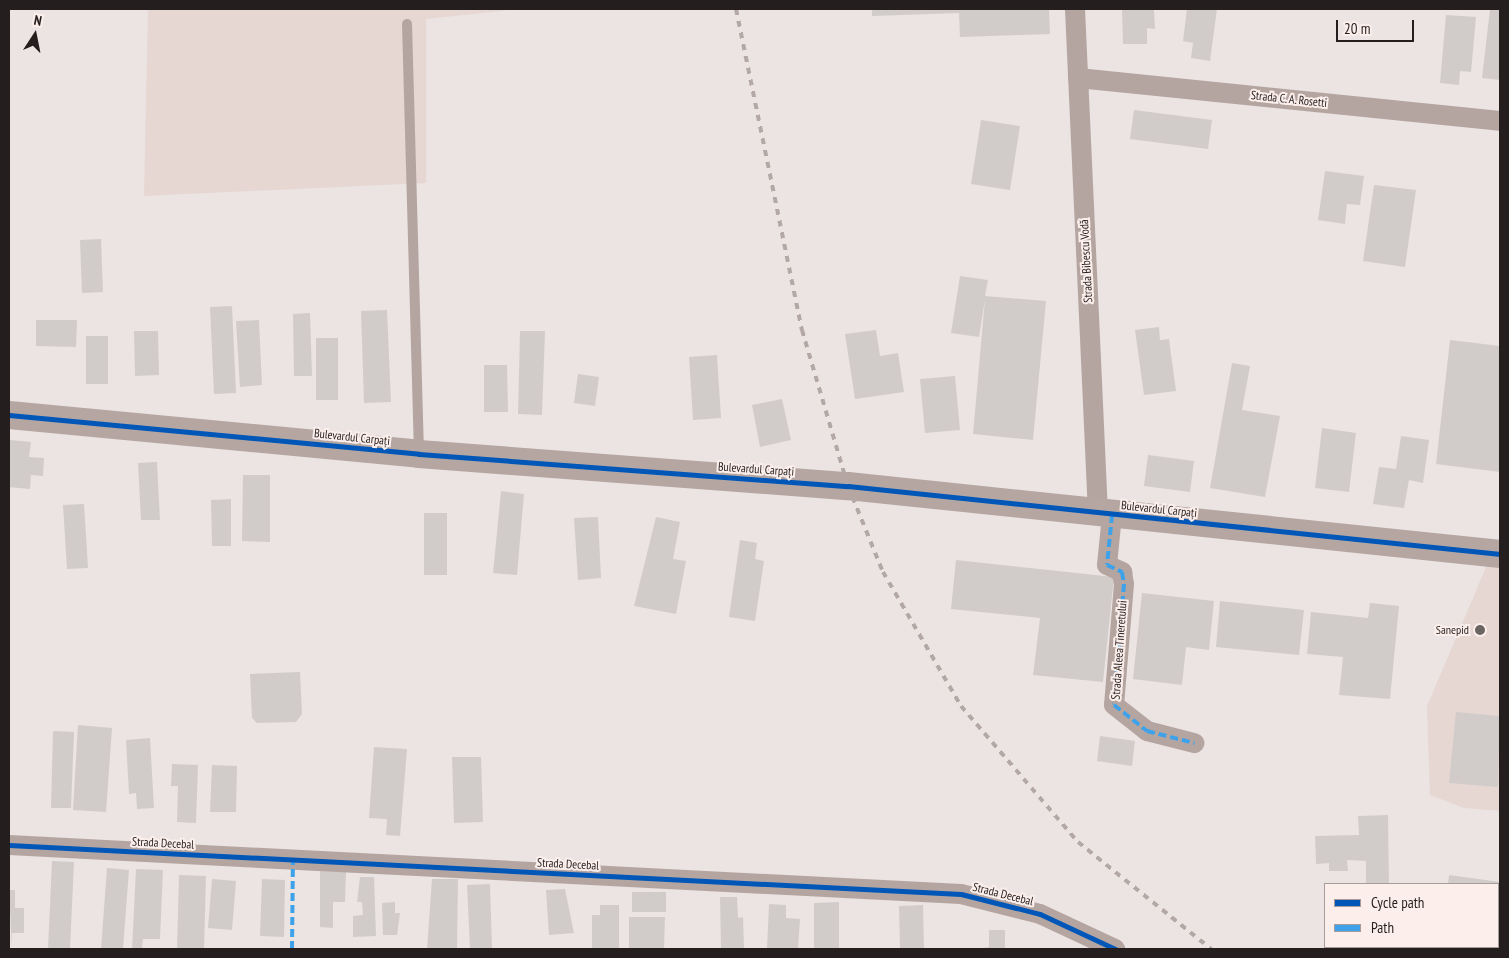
<!DOCTYPE html>
<html>
<head>
<meta charset="utf-8">
<style>
	body { margin:0 }
	#map { position:relative; width:1509px; height:958px; overflow:hidden; background:#ebe4e2; font-family:"PT Sans Narrow",sans-serif }
	div>[style] { position:absolute }
	.built>* { inset:0; background:#e6d7d2 }
	.building>* { inset:0; background:#d1ccca }
	.service>* { height:10px; margin:-5px; padding:0 5px; transform-origin:5px; border-radius:5px; background:#b5a5a1 }
	.minor>* { height:20px; margin:-10px; padding:0 10px; transform-origin:10px; border-radius:10px; background:#b5a5a1 }
	.primary>* { height:28px; margin:-14px; padding:0 14px; transform-origin:14px; border-radius:14px; background:#b5a6a1 }
	.rail>* { height:4px; margin-top:-2px; transform-origin:0; background:repeating-linear-gradient(90deg,#b3a8a6 0 6px,transparent 0 12px) }
	.quiet>* { height:4px; margin-top:-2px; transform-origin:0; background:repeating-linear-gradient(90deg,#3ea2ea 0 8px,transparent 0 12px) }
	.cycleway>* { height:5px; margin:-2.5px; padding:0 2.5px; transform-origin:2.5px; border-radius:2.5px; background:#0057b8 }
	.dots>* { width:14px; height:14px; translate:-50% -50%; box-sizing:border-box; border:2px solid #fcefeb; border-radius:50% }
	span { translate:-50% -50%; white-space:nowrap; text-align:center; line-height:1.15; -webkit-text-stroke:4px #fcefeb; paint-order:stroke }
	.street-label { font-size:12px; color:#241f1e }
	.poi-label { font-size:12px; color:#241f1e }
	.right { translate:-100% -50%; text-align:right }
	.frame { position:absolute; inset:0; border:10px solid #241f1e; pointer-events:none }
	.legend { position:absolute; left:1324px; top:883px; width:175px; height:65px; box-sizing:border-box; background:#fcefeb; border:1px solid #a69c99; margin:0; padding:6px 9px; list-style:none; font-size:15px; color:#241f1e }
	.legend li { display:flex; align-items:center; gap:10px; height:25px }
	.legend b { width:25px; border:1px solid #a69c99 }
	.north { position:absolute; left:10px; top:10px; width:50px; height:50px; -webkit-text-stroke:4px #fcefeb; paint-order:stroke; rotate:11deg; font-size:14px; font-weight:700; line-height:20px; text-align:center; color:#241f1e }
	.north::after { content:''; display:block; margin:auto; width:18px; height:22px; background:#241f1e; clip-path:polygon(50% 0,100% 100%,50% 72%,0 100%) }
	.scale { position:absolute; left:1336px; top:20px; width:78px; height:22px; box-sizing:border-box; border:2px solid #241f1e; border-top:0; padding-left:6px; font-size:15px; line-height:18px; white-space:nowrap; color:#241f1e; -webkit-text-stroke:4px #fcefeb; paint-order:stroke }
</style>
</head>
<body>
<div id="map">
	<div class="built">
		<i style="clip-path:polygon(148px 9px,520px 9px,426px 19px,426px 183px,144px 196px)"></i>
		<i style="clip-path:polygon(1492px 553px,1500px 554px,1500px 811px,1464px 808px,1430px 795px,1427px 706px)"></i>
	</div>
	<div class="building">
		<i style="clip-path:polygon(872px 9px,1049px 9px,1050px 34px,960px 37px,959px 13px,872px 16px)"></i>
		<i style="clip-path:polygon(1122px 9px,1154px 9px,1155px 29px,1147px 28px,1147px 44px,1123px 44px)"></i>
		<i style="clip-path:polygon(1187px 9px,1217px 9px,1210px 61px,1191px 58px,1193px 43px,1183px 41px)"></i>
		<i style="clip-path:polygon(1490px 9px,1500px 9px,1500px 80px,1482px 78px)"></i>
		<i style="clip-path:polygon(1446px 15px,1476px 17px,1471px 72px,1460px 71px,1459px 85px,1440px 83px)"></i>
		<i style="clip-path:polygon(1134px 110px,1212px 120px,1208px 149px,1130px 139px)"></i>
		<i style="clip-path:polygon(981px 120px,1020px 126px,1010px 190px,971px 184px)"></i>
		<i style="clip-path:polygon(1325px 171px,1364px 176px,1360px 205px,1347px 204px,1345px 224px,1318px 220px)"></i>
		<i style="clip-path:polygon(1374px 185px,1416px 190px,1405px 267px,1363px 261px)"></i>
		<i style="clip-path:polygon(101px 239px,103px 292px,82px 293px,80px 240px)"></i>
		<i style="clip-path:polygon(960px 276px,988px 280px,985px 296px,1046px 301px,1033px 440px,973px 434px,985px 299px,979px 337px,951px 333px)"></i>
		<i style="clip-path:polygon(232px 306px,236px 393px,214px 394px,210px 307px)"></i>
		<i style="clip-path:polygon(387px 310px,391px 402px,364px 403px,361px 311px)"></i>
		<i style="clip-path:polygon(310px 313px,312px 376px,294px 376px,293px 314px)"></i>
		<i style="clip-path:polygon(36px 320px,77px 320px,76px 347px,36px 346px)"></i>
		<i style="clip-path:polygon(259px 320px,262px 385px,240px 387px,236px 321px)"></i>
		<i style="clip-path:polygon(1159px 327px,1160px 340px,1169px 339px,1176px 391px,1144px 395px,1135px 330px)"></i>
		<i style="clip-path:polygon(876px 330px,880px 356px,898px 353px,904px 392px,855px 399px,845px 334px)"></i>
		<i style="clip-path:polygon(134px 331px,158px 331px,159px 375px,135px 376px)"></i>
		<i style="clip-path:polygon(520px 331px,545px 331px,542px 415px,518px 414px)"></i>
		<i style="clip-path:polygon(86px 336px,108px 336px,108px 384px,86px 384px)"></i>
		<i style="clip-path:polygon(316px 338px,338px 338px,338px 400px,316px 400px)"></i>
		<i style="clip-path:polygon(1450px 340px,1500px 346px,1500px 472px,1436px 464px)"></i>
		<i style="clip-path:polygon(717px 355px,721px 418px,693px 420px,689px 357px)"></i>
		<i style="clip-path:polygon(1232px 363px,1250px 366px,1242px 410px,1280px 416px,1265px 497px,1210px 488px)"></i>
		<i style="clip-path:polygon(484px 365px,507px 365px,508px 412px,484px 412px)"></i>
		<i style="clip-path:polygon(578px 374px,599px 377px,595px 406px,574px 403px)"></i>
		<i style="clip-path:polygon(955px 376px,960px 430px,925px 433px,920px 379px)"></i>
		<i style="clip-path:polygon(782px 399px,791px 440px,760px 447px,752px 405px)"></i>
		<i style="clip-path:polygon(1322px 428px,1356px 433px,1349px 492px,1315px 488px)"></i>
		<i style="clip-path:polygon(1401px 436px,1429px 440px,1423px 483px,1409px 480px,1404px 508px,1373px 504px,1379px 467px,1396px 469px)"></i>
		<i style="clip-path:polygon(10px 440px,31px 442px,29px 457px,44px 458px,43px 476px,31px 475px,30px 489px,9px 487px)"></i>
		<i style="clip-path:polygon(1148px 455px,1194px 461px,1190px 492px,1144px 486px)"></i>
		<i style="clip-path:polygon(157px 462px,160px 520px,141px 520px,138px 463px)"></i>
		<i style="clip-path:polygon(243px 475px,270px 475px,270px 542px,242px 541px)"></i>
		<i style="clip-path:polygon(501px 491px,524px 494px,517px 575px,493px 573px)"></i>
		<i style="clip-path:polygon(231px 499px,231px 546px,212px 546px,211px 500px)"></i>
		<i style="clip-path:polygon(84px 504px,88px 568px,67px 569px,63px 505px)"></i>
		<i style="clip-path:polygon(424px 513px,447px 513px,447px 575px,424px 575px)"></i>
		<i style="clip-path:polygon(598px 517px,601px 578px,578px 580px,574px 518px)"></i>
		<i style="clip-path:polygon(656px 517px,680px 522px,673px 559px,686px 561px,676px 614px,634px 606px)"></i>
		<i style="clip-path:polygon(740px 540px,757px 543px,755px 559px,764px 561px,755px 621px,729px 617px)"></i>
		<i style="clip-path:polygon(956px 560px,1114px 577px,1103px 682px,1033px 675px,1040px 618px,951px 609px)"></i>
		<i style="clip-path:polygon(1142px 593px,1214px 601px,1209px 650px,1186px 647px,1182px 685px,1133px 679px)"></i>
		<i style="clip-path:polygon(1220px 601px,1304px 610px,1299px 655px,1216px 647px)"></i>
		<i style="clip-path:polygon(1370px 603px,1399px 606px,1390px 699px,1339px 695px,1343px 657px,1307px 654px,1311px 612px,1368px 618px)"></i>
		<i style="clip-path:polygon(300px 672px,302px 714px,296px 722px,257px 723px,252px 718px,250px 674px)"></i>
		<i style="clip-path:polygon(1456px 712px,1500px 716px,1498px 787px,1449px 783px)"></i>
		<i style="clip-path:polygon(78px 725px,112px 728px,106px 812px,73px 810px)"></i>
		<i style="clip-path:polygon(53px 731px,74px 732px,71px 808px,51px 808px)"></i>
		<i style="clip-path:polygon(1100px 736px,1135px 741px,1132px 766px,1097px 761px)"></i>
		<i style="clip-path:polygon(150px 738px,154px 808px,137px 809px,136px 793px,129px 794px,126px 740px)"></i>
		<i style="clip-path:polygon(374px 747px,407px 749px,400px 836px,386px 835px,387px 819px,369px 818px)"></i>
		<i style="clip-path:polygon(452px 757px,481px 757px,483px 822px,454px 823px)"></i>
		<i style="clip-path:polygon(172px 764px,198px 765px,196px 823px,177px 822px,178px 786px,171px 786px)"></i>
		<i style="clip-path:polygon(212px 765px,237px 766px,236px 812px,210px 812px)"></i>
		<i style="clip-path:polygon(1388px 815px,1389px 884px,1366px 884px,1366px 861px,1347px 860px,1348px 871px,1329px 871px,1329px 863px,1316px 864px,1315px 836px,1359px 835px,1358px 816px)"></i>
		<i style="clip-path:polygon(52px 861px,74px 862px,70px 949px,48px 949px)"></i>
		<i style="clip-path:polygon(107px 868px,129px 870px,123px 949px,101px 949px)"></i>
		<i style="clip-path:polygon(136px 869px,163px 870px,160px 939px,143px 939px,142px 949px,132px 949px)"></i>
		<i style="clip-path:polygon(320px 871px,346px 872px,345px 902px,333px 902px,333px 928px,320px 927px)"></i>
		<i style="clip-path:polygon(179px 875px,206px 876px,204px 949px,177px 949px)"></i>
		<i style="clip-path:polygon(1449px 875px,1500px 882px,1500px 921px,1498px 884px,1448px 884px)"></i>
		<i style="clip-path:polygon(360px 877px,374px 877px,376px 936px,353px 937px,353px 916px,363px 915px,362px 902px,357px 902px)"></i>
		<i style="clip-path:polygon(212px 879px,236px 881px,232px 930px,208px 928px)"></i>
		<i style="clip-path:polygon(262px 879px,285px 880px,284px 937px,260px 936px)"></i>
		<i style="clip-path:polygon(432px 879px,458px 879px,457px 949px,427px 949px)"></i>
		<i style="clip-path:polygon(490px 884px,492px 949px,470px 949px,467px 885px)"></i>
		<i style="clip-path:polygon(565px 889px,574px 933px,549px 935px,546px 890px)"></i>
		<i style="clip-path:polygon(9px 890px,15px 890px,15px 908px,24px 908px,24px 933px,12px 933px,12px 949px)"></i>
		<i style="clip-path:polygon(632px 892px,666px 892px,666px 912px,632px 912px)"></i>
		<i style="clip-path:polygon(720px 897px,737px 897px,738px 918px,743px 917px,744px 949px,721px 949px)"></i>
		<i style="clip-path:polygon(395px 902px,395px 913px,400px 913px,397px 935px,383px 935px,382px 903px)"></i>
		<i style="clip-path:polygon(839px 902px,839px 949px,814px 949px,814px 903px)"></i>
		<i style="clip-path:polygon(769px 904px,786px 905px,786px 918px,800px 919px,798px 949px,767px 949px)"></i>
		<i style="clip-path:polygon(600px 905px,619px 905px,619px 949px,592px 949px,592px 915px,600px 915px)"></i>
		<i style="clip-path:polygon(923px 905px,924px 949px,900px 949px,899px 906px)"></i>
		<i style="clip-path:polygon(629px 917px,665px 917px,664px 949px,629px 949px)"></i>
		<i style="clip-path:polygon(989px 930px,1005px 930px,1005px 949px,979px 949px,989px 947px)"></i>
	</div>
	<div class="service">
		<i style="left:407px;top:24px;width:429px;rotate:88.4deg"></i>
	</div>
	<div class="minor">
		<i style="left:1075px;top:9px;width:505px;rotate:87.39deg"></i>
		<i style="left:1078px;top:78px;width:424px;rotate:5.8deg"></i>
		<i style="left:1112px;top:515px;width:50px;rotate:95.7deg"></i>
		<i style="left:1107px;top:565px;width:17px;rotate:25deg"></i>
		<i style="left:1122px;top:572px;width:12px;rotate:81deg"></i>
		<i style="left:1124px;top:584px;width:121px;rotate:94.7deg"></i>
		<i style="left:1114px;top:705px;width:42px;rotate:38.2deg"></i>
		<i style="left:1147px;top:731px;width:49px;rotate:14.3deg"></i>
		<i style="left:9px;top:845px;width:953px;rotate:2.95deg"></i>
		<i style="left:961px;top:894px;width:81px;rotate:14.2deg"></i>
		<i style="left:1040px;top:914px;width:83px;rotate:25deg"></i>
	</div>
	<div class="primary">
		<i style="left:9px;top:415px;width:412px;rotate:5.4deg"></i>
		<i style="left:419px;top:454px;width:430px;rotate:4.3deg"></i>
		<i style="left:848px;top:486px;width:656px;rotate:5.95deg"></i>
	</div>
	<div class="rail">
		<i style="left:736px;top:9px;width:328px;rotate:78.4deg"></i>
		<i style="left:802px;top:330px;width:163px;rotate:73.6deg"></i>
		<i style="left:848px;top:486px;width:93px;rotate:67.9deg"></i>
		<i style="left:883px;top:572px;width:155px;rotate:59.8deg"></i>
		<i style="left:961px;top:706px;width:179px;rotate:49.3deg"></i>
		<i style="left:1078px;top:842px;width:171px;rotate:38.8deg"></i>
	</div>
	<div class="quiet">
		<i style="left:1112px;top:515px;width:50px;rotate:95.7deg"></i>
		<i style="left:1107px;top:565px;width:17px;rotate:25deg"></i>
		<i style="left:1122px;top:572px;width:12px;rotate:81deg"></i>
		<i style="left:1124px;top:584px;width:121px;rotate:94.7deg"></i>
		<i style="left:1114px;top:705px;width:42px;rotate:38.2deg"></i>
		<i style="left:1147px;top:731px;width:49px;rotate:14.3deg"></i>
		<i style="left:292px;top:949px;width:89px;rotate:-89.4deg"></i>
	</div>
	<div class="cycleway">
		<i style="left:9px;top:415px;width:412px;rotate:5.4deg"></i>
		<i style="left:419px;top:454px;width:430px;rotate:4.3deg"></i>
		<i style="left:848px;top:486px;width:656px;rotate:5.95deg"></i>
		<i style="left:9px;top:845px;width:953px;rotate:2.95deg"></i>
		<i style="left:961px;top:894px;width:81px;rotate:14.2deg"></i>
		<i style="left:1040px;top:914px;width:83px;rotate:25deg"></i>
	</div>
	<div class="dots">
		<i style="left:1480px;top:630px;background:#6a6463"></i>
	</div>
	<div class="street-label">
		<span style="left:1289px;top:99px;rotate:6deg">Strada C. A. Rosetti</span>
		<span style="left:1086px;top:261px;rotate:-93deg">Strada Bibescu Vodă</span>
		<span style="left:352px;top:437px;rotate:6deg">Bulevardul Carpați</span>
		<span style="left:756px;top:469px;rotate:4deg">Bulevardul Carpați</span>
		<span style="left:1159px;top:509px;rotate:6deg">Bulevardul Carpați</span>
		<span style="left:1119px;top:650px;rotate:-86deg">Strada Aleea Tineretului</span>
		<span style="left:163px;top:843px;rotate:3deg">Strada Decebal</span>
		<span style="left:568px;top:864px;rotate:3deg">Strada Decebal</span>
		<span style="left:1003px;top:894px;rotate:14deg">Strada Decebal</span>
	</div>
	<div class="poi-label">
		<span class="right" style="left:1469px;top:630px">Sanepid</span>
	</div>
	<div class="frame"></div>
	<ul class="legend">
	<li><b style="height:6px;background:#0057b8"></b>Cycle path</li>
	<li><b style="height:6px;background:#3ea2ea"></b>Path</li>
	</ul>
	<div class="north">N</div>
	<div class="scale">20 m</div>
</div>
</body>
</html>
